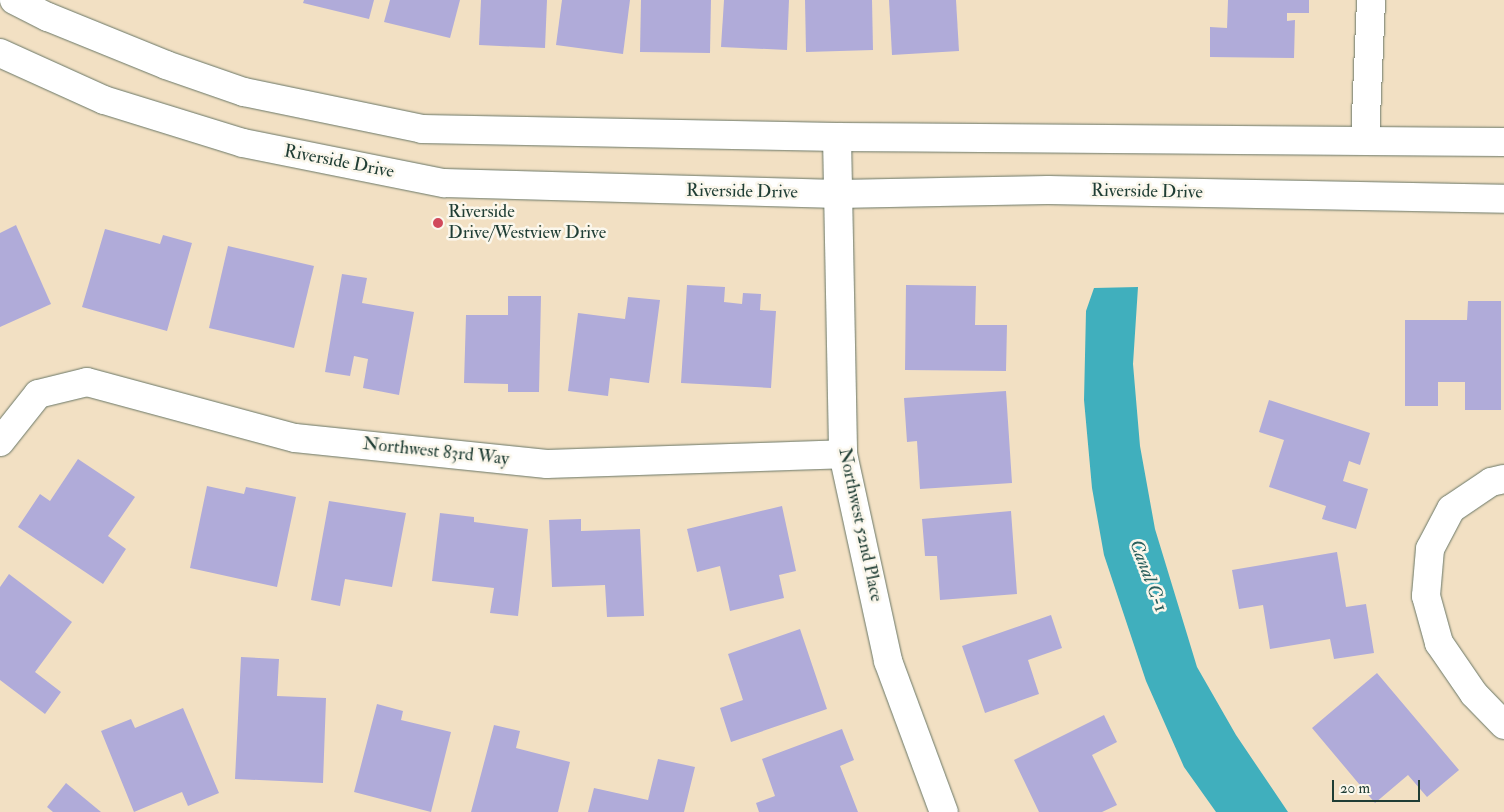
<!DOCTYPE html>
<html>
<head>
<meta charset="utf-8">
<style>
	body { margin:0 }
	#map { position:relative; width:1504px; height:812px; overflow:hidden; background:#f2e0c3; font-family:"IM FELL Double Pica",serif }
	div>[style] { position:absolute }
	.water>* { inset:0; background:#40afbd }
	.building>* { inset:0; background:#b0abd9 }
	.roads { filter:drop-shadow(0 0 1px #697666) drop-shadow(0 0 1px #697666) }
	.minor>* { height:28px; margin:-14px; padding:0 14px; transform-origin:14px; border-radius:14px; background:#fff }
	.dots>* { width:14px; height:14px; translate:-50% -50%; box-sizing:border-box; border:2px solid #fbf7ec; border-radius:50% }
	span { translate:-50% -50%; white-space:nowrap; text-align:center; line-height:1.15; -webkit-text-stroke:5px #fbf7ec; paint-order:stroke }
	.street-label { font-size:18px; color:#1f3d34 }
	.poi-label { font-size:18px; color:#1f3d34 }
	.left { translate:0 -50%; text-align:left }
	.water-label { font-size:19px; color:#295f5d; font-style:italic }
	.scale { position:absolute; left:1332px; top:780px; width:88px; height:22px; box-sizing:border-box; border:2px solid #1f3d34; border-top:0; padding-left:6px; font-size:15px; line-height:18px; white-space:nowrap; color:#1f3d34; -webkit-text-stroke:4px #fbf7ec; paint-order:stroke }
</style>
</head>
<body>
<div id="map">
	<div class="water">
		<i style="clip-path:polygon(1138px 287px,1133px 364px,1140px 446px,1155px 529px,1197px 667px,1236px 735px,1288px 812px,1216px 812px,1184px 767px,1146px 681px,1104px 555px,1092px 488px,1084px 400px,1086px 311px,1094px 288px)"></i>
	</div>
	<div class="building">
		<i style="clip-path:polygon(304px 0,374px 0,369px 19px,303px 3px)"></i>
		<i style="clip-path:polygon(390px 0,460px 0,450px 38px,384px 22px)"></i>
		<i style="clip-path:polygon(481px 0,547px 0,545px 48px,479px 45px)"></i>
		<i style="clip-path:polygon(562px 0,630px 0,623px 54px,556px 45px)"></i>
		<i style="clip-path:polygon(641px 0,711px 0,710px 53px,640px 52px)"></i>
		<i style="clip-path:polygon(724px 0,789px 0,787px 50px,721px 47px)"></i>
		<i style="clip-path:polygon(805px 0,872px 0,873px 50px,806px 52px)"></i>
		<i style="clip-path:polygon(889px 0,956px 0,959px 51px,892px 55px)"></i>
		<i style="clip-path:polygon(1228px 0,1309px 0,1309px 13px,1287px 13px,1287px 21px,1295px 20px,1294px 58px,1210px 57px,1210px 27px,1227px 28px)"></i>
		<i style="clip-path:polygon(16px 225px,51px 304px,0 327px,0 233px)"></i>
		<i style="clip-path:polygon(105px 229px,160px 244px,163px 235px,192px 243px,167px 331px,82px 307px)"></i>
		<i style="clip-path:polygon(228px 246px,314px 266px,294px 348px,209px 328px)"></i>
		<i style="clip-path:polygon(342px 274px,367px 278px,362px 303px,414px 312px,399px 395px,363px 388px,368px 359px,354px 356px,350px 376px,325px 372px)"></i>
		<i style="clip-path:polygon(687px 285px,725px 287px,724px 302px,742px 304px,743px 293px,761px 294px,760px 310px,776px 311px,771px 388px,681px 383px)"></i>
		<i style="clip-path:polygon(906px 285px,976px 286px,975px 325px,1007px 325px,1006px 371px,905px 370px)"></i>
		<i style="clip-path:polygon(508px 296px,541px 296px,539px 392px,508px 392px,508px 384px,464px 383px,466px 315px,508px 315px)"></i>
		<i style="clip-path:polygon(628px 297px,660px 300px,649px 383px,610px 378px,608px 396px,568px 391px,578px 313px,625px 319px)"></i>
		<i style="clip-path:polygon(1468px 301px,1501px 301px,1501px 410px,1465px 410px,1465px 382px,1438px 382px,1438px 406px,1405px 406px,1405px 320px,1467px 320px)"></i>
		<i style="clip-path:polygon(1006px 391px,1012px 483px,920px 489px,917px 441px,907px 442px,904px 398px)"></i>
		<i style="clip-path:polygon(1269px 400px,1370px 433px,1360px 465px,1349px 461px,1343px 481px,1368px 489px,1356px 529px,1322px 519px,1326px 506px,1269px 487px,1284px 440px,1259px 432px)"></i>
		<i style="clip-path:polygon(78px 459px,135px 497px,108px 536px,126px 549px,103px 584px,18px 527px,40px 494px,50px 501px)"></i>
		<i style="clip-path:polygon(207px 486px,244px 494px,246px 487px,296px 497px,277px 587px,190px 568px)"></i>
		<i style="clip-path:polygon(329px 501px,406px 513px,392px 587px,345px 579px,340px 606px,311px 600px)"></i>
		<i style="clip-path:polygon(782px 506px,796px 571px,779px 575px,784px 598px,730px 611px,720px 566px,697px 572px,687px 529px)"></i>
		<i style="clip-path:polygon(1011px 511px,1017px 594px,940px 600px,937px 556px,925px 556px,922px 519px)"></i>
		<i style="clip-path:polygon(440px 513px,474px 517px,474px 522px,528px 529px,518px 616px,490px 613px,494px 588px,432px 581px)"></i>
		<i style="clip-path:polygon(581px 519px,581px 531px,640px 529px,644px 616px,607px 617px,605px 585px,552px 587px,549px 520px)"></i>
		<i style="clip-path:polygon(1337px 552px,1346px 607px,1366px 604px,1374px 653px,1334px 659px,1330px 639px,1270px 649px,1263px 605px,1239px 609px,1232px 570px)"></i>
		<i style="clip-path:polygon(9px 574px,72px 622px,35px 672px,61px 692px,45px 714px,0 680px,0 587px)"></i>
		<i style="clip-path:polygon(1051px 615px,1062px 648px,1028px 660px,1039px 694px,985px 713px,962px 646px)"></i>
		<i style="clip-path:polygon(800px 629px,827px 709px,731px 742px,720px 708px,743px 700px,728px 654px)"></i>
		<i style="clip-path:polygon(241px 657px,279px 659px,277px 696px,326px 698px,323px 783px,235px 779px)"></i>
		<i style="clip-path:polygon(1377px 673px,1459px 770px,1427px 797px,1408px 775px,1375px 803px,1312px 728px)"></i>
		<i style="clip-path:polygon(377px 704px,403px 711px,401px 720px,451px 732px,431px 812px,354px 792px)"></i>
		<i style="clip-path:polygon(183px 708px,219px 793px,188px 806px,182px 792px,134px 812px,101px 731px,131px 719px,135px 728px)"></i>
		<i style="clip-path:polygon(1104px 715px,1117px 742px,1092px 755px,1117px 805px,1102px 812px,1039px 812px,1014px 760px)"></i>
		<i style="clip-path:polygon(494px 725px,520px 731px,516px 748px,570px 762px,558px 812px,471px 812px)"></i>
		<i style="clip-path:polygon(842px 729px,854px 760px,840px 766px,858px 812px,759px 812px,756px 803px,775px 796px,762px 759px)"></i>
		<i style="clip-path:polygon(658px 759px,695px 767px,684px 812px,588px 812px,594px 788px,648px 800px)"></i>
		<i style="clip-path:polygon(66px 783px,101px 812px,53px 812px,47px 807px)"></i>
	</div>
	<div class="roads">
		<div class="minor">
			<i style="left:14px;top:0;width:38px;rotate:27deg"></i>
			<i style="left:48px;top:17px;width:127px;rotate:22.1deg"></i>
			<i style="left:166px;top:65px;width:83px;rotate:19.1deg"></i>
			<i style="left:244px;top:92px;width:182px;rotate:11.7deg"></i>
			<i style="left:422px;top:129px;width:415px;rotate:1.1deg"></i>
			<i style="left:837px;top:137px;width:667px;rotate:0.43deg"></i>
			<i style="left:0;top:53px;width:114px;rotate:24.3deg"></i>
			<i style="left:104px;top:100px;width:145px;rotate:17.2deg"></i>
			<i style="left:243px;top:143px;width:205px;rotate:11.3deg"></i>
			<i style="left:444px;top:183px;width:394px;rotate:1.6deg"></i>
			<i style="left:838px;top:194px;width:210px;rotate:-1.1deg"></i>
			<i style="left:1048px;top:190px;width:456px;rotate:1.1deg"></i>
			<i style="left:837px;top:137px;width:317px;rotate:88.9deg"></i>
			<i style="left:843px;top:454px;width:212px;rotate:77.7deg"></i>
			<i style="left:888px;top:661px;width:161px;rotate:69.7deg"></i>
			<i style="left:1365px;top:139px;width:139px;rotate:-87.5deg"></i>
			<i style="left:0;top:442px;width:61px;rotate:-51.6deg"></i>
			<i style="left:38px;top:394px;width:50px;rotate:-13.8deg"></i>
			<i style="left:87px;top:382px;width:215px;rotate:15.1deg"></i>
			<i style="left:295px;top:438px;width:253px;rotate:5.9deg"></i>
			<i style="left:547px;top:464px;width:296px;rotate:-1.9deg"></i>
			<i style="left:1504px;top:479px;width:13px;rotate:167deg"></i>
			<i style="left:1491px;top:482px;width:48px;rotate:146deg"></i>
			<i style="left:1451px;top:509px;width:45px;rotate:117.7deg"></i>
			<i style="left:1430px;top:549px;width:47px;rotate:94.9deg"></i>
			<i style="left:1426px;top:596px;width:49px;rotate:74.5deg"></i>
			<i style="left:1439px;top:643px;width:62px;rotate:55.5deg"></i>
			<i style="left:1474px;top:694px;width:43px;rotate:45.9deg"></i>
		</div>
	</div>
	<div class="dots">
		<i style="left:438px;top:223px;background:#d1495b"></i>
	</div>
	<div class="street-label">
		<span style="left:339px;top:162px;rotate:11deg">Riverside Drive</span>
		<span style="left:742px;top:192px;rotate:1deg">Riverside Drive</span>
		<span style="left:1147px;top:192px;rotate:1deg">Riverside Drive</span>
		<span style="left:436px;top:452px;rotate:6deg">Northwest 83rd Way</span>
		<span style="left:860px;top:525px;rotate:78deg">Northwest 52nd Place</span>
	</div>
	<div class="poi-label">
		<span class="left" style="left:448px;top:223px">Riverside<br>Drive/Westview Drive</span>
	</div>
	<div class="water-label">
		<span style="left:1148px;top:576px;rotate:69deg">Canal C-1</span>
	</div>
	<div class="scale">20 m</div>
</div>
</body>
</html>
